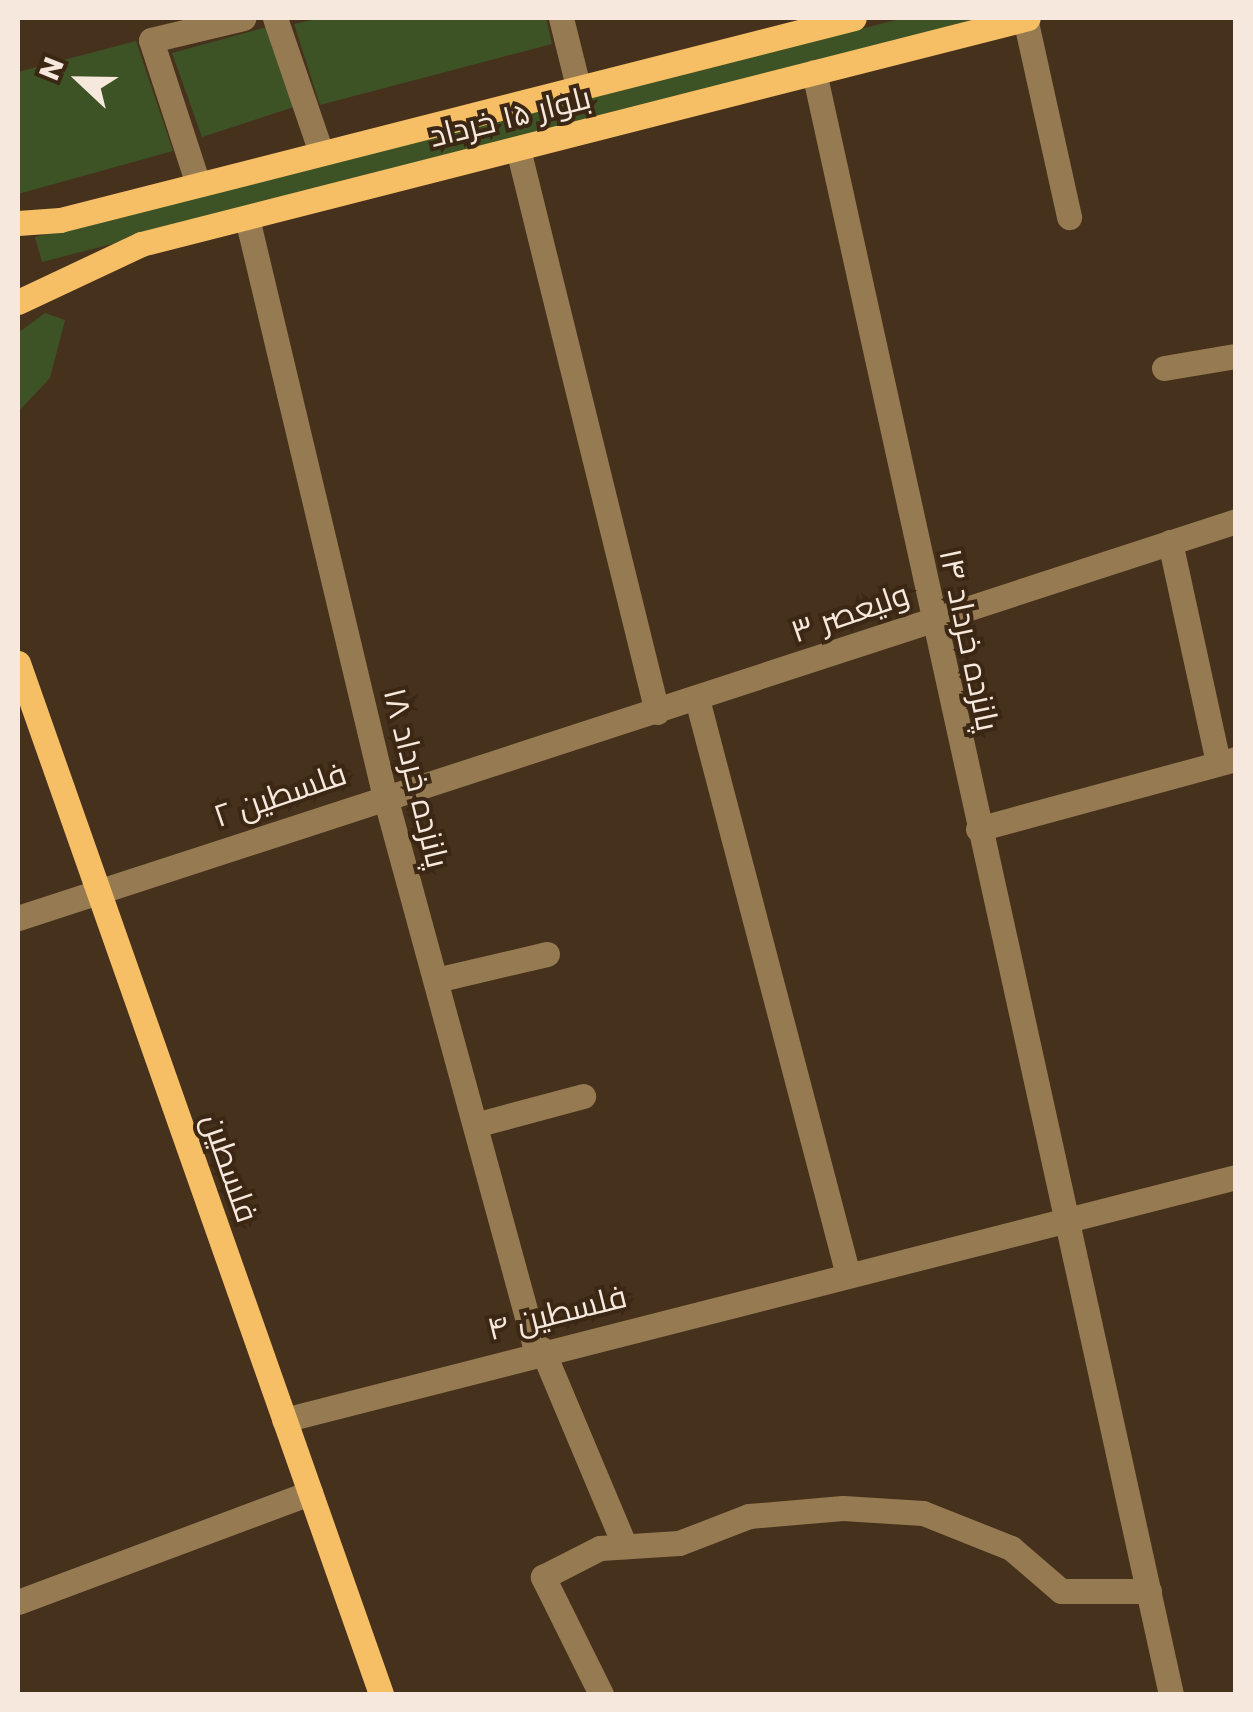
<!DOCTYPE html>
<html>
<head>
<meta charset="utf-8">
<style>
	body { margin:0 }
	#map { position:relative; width:1253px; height:1712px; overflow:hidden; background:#46311d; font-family:Poppins,Cairo,sans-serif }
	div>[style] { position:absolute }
	.green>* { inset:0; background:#3e5325 }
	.minor>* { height:25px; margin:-12.5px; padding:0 12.5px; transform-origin:12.5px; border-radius:12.5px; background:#967b52 }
	.major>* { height:25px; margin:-12.5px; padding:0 12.5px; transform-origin:12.5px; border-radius:12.5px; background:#f6be65 }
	span { translate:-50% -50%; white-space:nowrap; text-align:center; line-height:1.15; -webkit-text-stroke:8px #3b2713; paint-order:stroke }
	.street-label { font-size:32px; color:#f6e8dc }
	.frame { position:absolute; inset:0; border:20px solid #f6e8dc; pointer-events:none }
	.north { position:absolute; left:30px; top:30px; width:100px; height:100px; -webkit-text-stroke:8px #3b2713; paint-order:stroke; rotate:292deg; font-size:28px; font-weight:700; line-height:40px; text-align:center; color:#f6e8dc }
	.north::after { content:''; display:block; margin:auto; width:35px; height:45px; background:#f6e8dc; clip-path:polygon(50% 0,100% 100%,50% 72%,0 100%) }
</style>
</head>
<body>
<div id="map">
	<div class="green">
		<i style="clip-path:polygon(321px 18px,546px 18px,552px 44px,320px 105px,294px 24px)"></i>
		<i style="clip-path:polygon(904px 18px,986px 18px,42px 262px,35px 237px)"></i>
		<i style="clip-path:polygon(267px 27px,294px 107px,202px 137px,172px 53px)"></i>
		<i style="clip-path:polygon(136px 41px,173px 151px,18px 194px,18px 72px)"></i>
		<i style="clip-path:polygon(45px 313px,65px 320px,50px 378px,18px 412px,18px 333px)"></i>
	</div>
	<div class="minor">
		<i style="left:275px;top:18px;width:142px;rotate:71.1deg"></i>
		<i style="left:561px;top:18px;width:70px;rotate:76deg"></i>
		<i style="left:1025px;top:18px;width:204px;rotate:77.5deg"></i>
		<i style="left:814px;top:72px;width:1661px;rotate:77.59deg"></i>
		<i style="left:518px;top:149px;width:580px;rotate:76.13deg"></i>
		<i style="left:198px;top:184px;width:151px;rotate:-108.1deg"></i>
		<i style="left:151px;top:40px;width:95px;rotate:-13.4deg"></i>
		<i style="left:247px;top:218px;width:591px;rotate:76.6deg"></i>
		<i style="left:384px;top:793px;width:577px;rotate:74.74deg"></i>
		<i style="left:1164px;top:368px;width:73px;rotate:-9.5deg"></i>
		<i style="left:1170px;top:542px;width:225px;rotate:77.7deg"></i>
		<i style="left:697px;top:699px;width:595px;rotate:75.31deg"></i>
		<i style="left:978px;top:829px;width:267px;rotate:-15.2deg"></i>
		<i style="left:18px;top:918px;width:1281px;rotate:-18.05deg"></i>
		<i style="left:436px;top:980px;width:114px;rotate:-13.2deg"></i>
		<i style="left:475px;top:1125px;width:112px;rotate:-15deg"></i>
		<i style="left:542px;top:1349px;width:214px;rotate:67.2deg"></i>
		<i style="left:284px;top:1420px;width:983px;rotate:-14.32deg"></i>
		<i style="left:18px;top:1602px;width:312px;rotate:-20.5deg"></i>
		<i style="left:601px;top:1694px;width:131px;rotate:-116.4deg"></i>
		<i style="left:543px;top:1577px;width:64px;rotate:-27deg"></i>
		<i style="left:600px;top:1548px;width:79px;rotate:-3.6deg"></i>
		<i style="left:679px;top:1543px;width:75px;rotate:-21.1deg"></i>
		<i style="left:749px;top:1516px;width:94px;rotate:-4.9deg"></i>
		<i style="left:843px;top:1508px;width:80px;rotate:3.6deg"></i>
		<i style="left:923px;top:1513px;width:95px;rotate:21.7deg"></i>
		<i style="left:1011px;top:1548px;width:66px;rotate:40.7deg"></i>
		<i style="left:1061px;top:1591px;width:88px"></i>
	</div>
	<div class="major">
		<i style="left:18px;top:223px;width:42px;rotate:-4.1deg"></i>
		<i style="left:60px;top:220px;width:819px;rotate:-14.27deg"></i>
		<i style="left:18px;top:302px;width:136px;rotate:-25.2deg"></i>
		<i style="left:141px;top:244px;width:915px;rotate:-14.29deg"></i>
		<i style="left:18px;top:663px;width:1093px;rotate:70.6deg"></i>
	</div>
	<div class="street-label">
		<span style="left:510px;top:117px;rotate:-14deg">بلوار ۱۵ خرداد</span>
		<span style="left:850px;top:613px;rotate:-19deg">ولیعصر ۳</span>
		<span style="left:969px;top:640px;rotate:78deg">پانزده خرداد ۱۴</span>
		<span style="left:416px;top:778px;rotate:76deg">پانزده خرداد ۱۸</span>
		<span style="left:280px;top:795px;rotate:-19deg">فلسطین ۲</span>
		<span style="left:230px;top:1168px;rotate:71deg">فلسطین</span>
		<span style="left:557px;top:1313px;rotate:-14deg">فلسطین ۴</span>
	</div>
	<div class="frame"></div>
	<div class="north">N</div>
</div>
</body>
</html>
